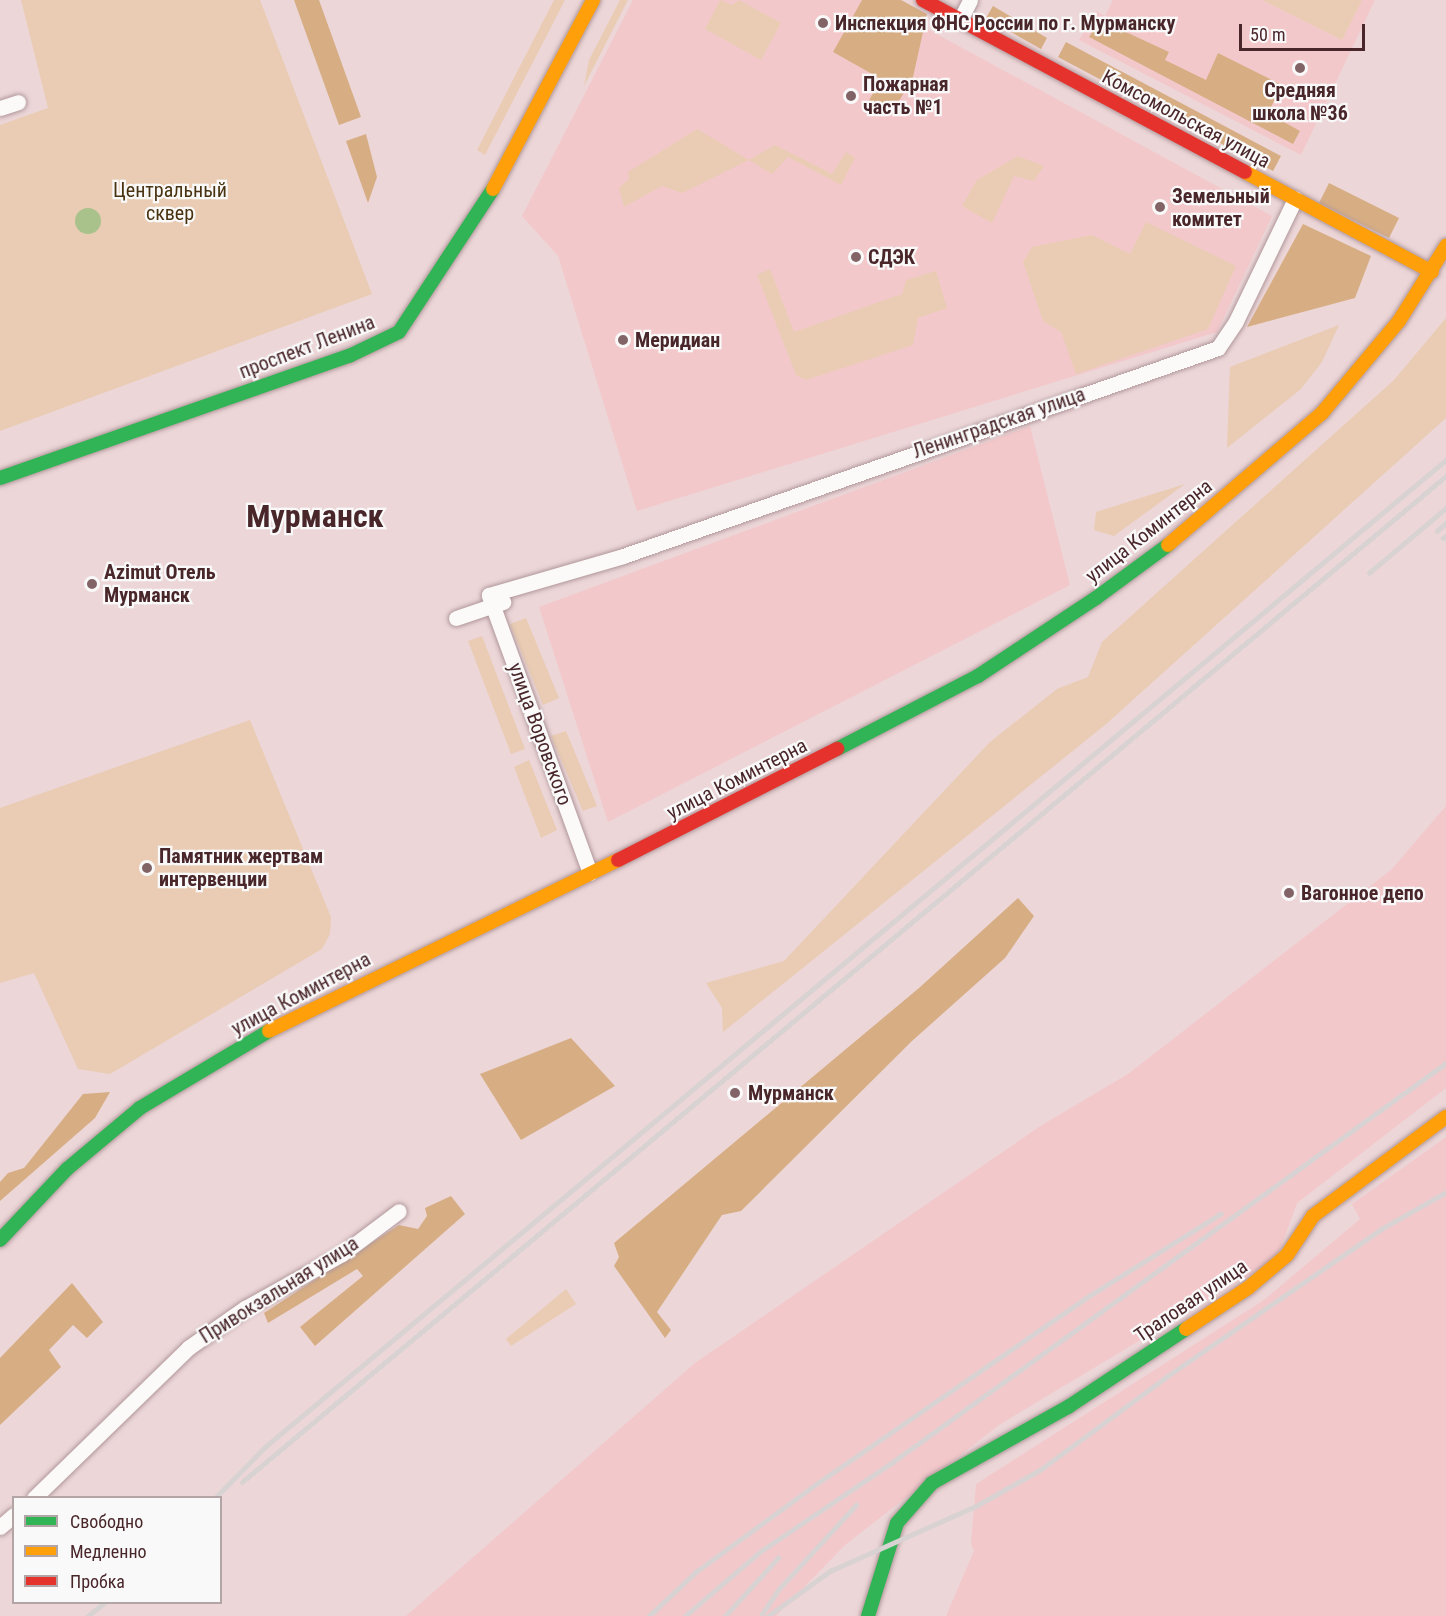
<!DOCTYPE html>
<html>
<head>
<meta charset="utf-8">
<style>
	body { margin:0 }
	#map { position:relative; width:1446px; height:1616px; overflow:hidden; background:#ecd6d8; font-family:"Roboto Condensed",sans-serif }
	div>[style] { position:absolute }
	.built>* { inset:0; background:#f3c8cb }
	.green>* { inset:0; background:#e9ccb3 }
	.forest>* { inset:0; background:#d7ae84 }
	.water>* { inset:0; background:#a9c28c }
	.round { border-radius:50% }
	.roads { filter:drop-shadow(0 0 2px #b0979a) drop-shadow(0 0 2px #b0979a) }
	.street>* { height:15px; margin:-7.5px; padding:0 7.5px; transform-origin:7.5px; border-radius:7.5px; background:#fcf9f9 }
	.fast>* { height:14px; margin:-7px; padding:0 7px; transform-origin:7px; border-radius:7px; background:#30b455 }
	.slow>* { height:14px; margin:-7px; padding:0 7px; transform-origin:7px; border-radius:7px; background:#ff9f0a }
	.jam>* { height:14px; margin:-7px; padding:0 7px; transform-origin:7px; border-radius:7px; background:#e5322d }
	.rail>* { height:4.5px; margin:-2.25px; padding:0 2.25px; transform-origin:2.25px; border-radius:2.25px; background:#d9d2d2 }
	.dots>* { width:16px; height:16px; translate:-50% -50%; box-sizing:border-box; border:3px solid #f9f9f9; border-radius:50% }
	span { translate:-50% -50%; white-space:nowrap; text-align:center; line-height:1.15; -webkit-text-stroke:4.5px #f9f9f9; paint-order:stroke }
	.poi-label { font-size:20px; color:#49262a; font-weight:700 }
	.left { translate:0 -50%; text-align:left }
	.street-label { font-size:20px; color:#49262a }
	.park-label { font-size:20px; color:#493210 }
	.town-label { font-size:32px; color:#49262a; font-weight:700 }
	.legend { position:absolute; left:12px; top:1496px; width:210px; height:108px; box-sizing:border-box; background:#f9f9f9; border:2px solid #b3a5a6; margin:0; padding:8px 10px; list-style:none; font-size:18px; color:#49262a }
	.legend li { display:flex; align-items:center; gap:12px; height:30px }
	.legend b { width:30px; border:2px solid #b3a5a6 }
	.scale { position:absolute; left:1239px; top:24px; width:126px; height:27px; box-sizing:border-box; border:3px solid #49262a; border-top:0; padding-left:8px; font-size:18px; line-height:21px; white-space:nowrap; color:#49262a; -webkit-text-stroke:4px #f9f9f9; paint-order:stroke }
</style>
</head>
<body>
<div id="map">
	<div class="built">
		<i style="clip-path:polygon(633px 0,874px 0,1272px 216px,1217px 332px,637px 511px,558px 256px,522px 216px)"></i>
		<i style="clip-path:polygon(1113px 0,1375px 0,1301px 155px,1079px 40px,1096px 11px,1105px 16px)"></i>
		<i style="clip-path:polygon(1030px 426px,1070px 585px,608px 822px,539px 607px)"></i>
		<i style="clip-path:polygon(1446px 806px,1446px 1088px,1297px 1203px,1277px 1258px,999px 1425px,845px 1545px,776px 1616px,406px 1616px,695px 1363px,1042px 1125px,1128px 1074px,1391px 870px)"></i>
		<i style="clip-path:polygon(1446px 1137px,1446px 1616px,946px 1616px,974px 1551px,971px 1543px,976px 1484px,1264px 1300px,1360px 1219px,1352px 1204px)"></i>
	</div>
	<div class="green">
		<i style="clip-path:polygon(21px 0,260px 0,372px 294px,0 431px,0 125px,48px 108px)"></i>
		<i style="clip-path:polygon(554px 0,565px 0,485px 155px,477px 150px)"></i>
		<i style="clip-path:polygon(620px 0,628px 0,584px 86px,589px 60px)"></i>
		<i style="clip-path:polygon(720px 0,732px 5px,739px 0,781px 23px,761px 60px,705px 29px)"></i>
		<i style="clip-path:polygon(1262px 0,1362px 0,1342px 40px)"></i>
		<i style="clip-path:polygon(697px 129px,749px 160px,775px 145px,832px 174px,846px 152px,855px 158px,841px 185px,788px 157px,772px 174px,749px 160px,682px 193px,662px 186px,624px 207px,619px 188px,629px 179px,628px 172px)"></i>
		<i style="clip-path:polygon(1018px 156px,1044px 166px,1034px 181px,1014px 176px,992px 223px,962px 206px,977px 180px)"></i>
		<i style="clip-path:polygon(1146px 222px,1236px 266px,1208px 329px,1076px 374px,1061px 332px,1043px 321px,1023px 262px,1032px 247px,1092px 235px,1130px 254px)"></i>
		<i style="clip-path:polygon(770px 269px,794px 332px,902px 294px,906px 280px,936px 271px,947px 308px,918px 318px,913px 345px,806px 380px,796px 375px,757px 275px)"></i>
		<i style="clip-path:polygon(1446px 318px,1446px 418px,1105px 725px,723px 1032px,722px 1008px,706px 983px,784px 961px,990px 742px,1057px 689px,1088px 677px,1102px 642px,1394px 380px)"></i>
		<i style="clip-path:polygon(1339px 325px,1322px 362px,1301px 389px,1227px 448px,1230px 367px)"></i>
		<i style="clip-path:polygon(1185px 484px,1114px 536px,1094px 530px,1096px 512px)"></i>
		<i style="clip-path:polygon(526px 618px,559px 698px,543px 705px,510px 624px)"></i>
		<i style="clip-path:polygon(482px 636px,525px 749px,511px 754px,468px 641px)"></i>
		<i style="clip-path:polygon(250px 720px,331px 917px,330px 934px,322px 949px,110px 1074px,78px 1069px,34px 973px,0 983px,0 808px)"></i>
		<i style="clip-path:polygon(566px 731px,597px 806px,583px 811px,551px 736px)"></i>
		<i style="clip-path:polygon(529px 760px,557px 830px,541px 838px,514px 767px)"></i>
		<i style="clip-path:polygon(566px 1289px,576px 1304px,511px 1346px,506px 1339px)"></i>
	</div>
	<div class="forest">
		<i style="clip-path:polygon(294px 0,319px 0,361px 117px,339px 125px)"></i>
		<i style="clip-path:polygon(862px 0,901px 0,927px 14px,913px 77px,895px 108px,880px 113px,867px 104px,881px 79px,833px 52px)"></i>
		<i style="clip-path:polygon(993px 6px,1047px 38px,1041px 49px,986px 18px)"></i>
		<i style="clip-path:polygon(1100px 20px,1169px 52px,1165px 60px,1206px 80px,1218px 53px,1282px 85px,1268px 113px,1300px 131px,1293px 144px,1089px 37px)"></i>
		<i style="clip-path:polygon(1066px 42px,1281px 156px,1273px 171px,1058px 57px)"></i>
		<i style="clip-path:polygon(366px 134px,377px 177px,368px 203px,346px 141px)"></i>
		<i style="clip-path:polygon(1329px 183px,1399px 218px,1389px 238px,1319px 203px)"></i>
		<i style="clip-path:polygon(1303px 224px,1371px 256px,1355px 298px,1247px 327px)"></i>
		<i style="clip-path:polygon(1018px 898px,1034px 916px,1005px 958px,912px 1041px,741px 1211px,722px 1215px,657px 1312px,671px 1330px,665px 1338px,614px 1266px,619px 1257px,614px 1243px,919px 988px)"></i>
		<i style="clip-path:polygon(571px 1038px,615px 1086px,521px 1140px,480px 1074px)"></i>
		<i style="clip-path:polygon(110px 1092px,95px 1118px,0 1201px,0 1182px,8px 1173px,24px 1168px,83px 1094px)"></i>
		<i style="clip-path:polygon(451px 1196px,465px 1214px,315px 1346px,300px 1327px,363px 1276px,357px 1269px,268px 1323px,264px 1313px,399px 1225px,418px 1229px,427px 1216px,425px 1208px)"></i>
		<i style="clip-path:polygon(72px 1283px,103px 1322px,87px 1338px,73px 1325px,49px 1350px,61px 1367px,0 1425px,0 1358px)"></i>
	</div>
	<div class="water">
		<i class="round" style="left:75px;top:208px;width:26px;height:26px"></i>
	</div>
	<div class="roads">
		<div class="street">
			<i style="left:960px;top:20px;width:22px;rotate:-63deg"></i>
			<i style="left:0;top:108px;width:19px;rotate:-18deg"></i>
			<i style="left:456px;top:618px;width:50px;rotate:-18.8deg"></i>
			<i style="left:590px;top:873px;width:296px;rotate:-110deg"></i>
			<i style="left:489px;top:595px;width:140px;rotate:-16.2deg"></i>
			<i style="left:623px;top:556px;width:630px;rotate:-19.27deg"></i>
			<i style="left:1218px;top:348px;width:32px;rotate:-56deg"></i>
			<i style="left:1236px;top:321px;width:136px;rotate:-64.2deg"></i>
			<i style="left:34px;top:1498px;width:215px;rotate:-44.2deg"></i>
			<i style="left:188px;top:1348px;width:70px;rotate:-35.1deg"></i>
			<i style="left:245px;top:1308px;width:111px;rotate:-29.1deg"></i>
			<i style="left:342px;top:1254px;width:71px;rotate:-37deg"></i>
			<i style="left:0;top:1527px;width:18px;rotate:-41deg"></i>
		</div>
		<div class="fast">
			<i style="left:0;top:478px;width:370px;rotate:-19.3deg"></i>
			<i style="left:349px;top:356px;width:55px;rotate:-25.6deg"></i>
			<i style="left:399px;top:332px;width:171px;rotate:-56.7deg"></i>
			<i style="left:837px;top:749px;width:159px;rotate:-27.4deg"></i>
			<i style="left:978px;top:676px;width:141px;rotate:-33.5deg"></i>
			<i style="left:1096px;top:598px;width:89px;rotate:-36.4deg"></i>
			<i style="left:0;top:1240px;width:98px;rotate:-46.7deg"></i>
			<i style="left:67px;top:1169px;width:95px;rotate:-39.9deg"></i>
			<i style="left:140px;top:1108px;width:150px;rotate:-30.8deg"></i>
			<i style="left:868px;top:1616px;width:97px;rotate:-72.7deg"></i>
			<i style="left:897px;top:1523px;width:53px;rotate:-48.8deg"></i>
			<i style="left:932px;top:1483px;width:156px;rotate:-29.2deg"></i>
			<i style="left:1068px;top:1407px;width:141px;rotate:-33.5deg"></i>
		</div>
		<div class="slow">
			<i style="left:1245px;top:172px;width:212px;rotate:28.1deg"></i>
			<i style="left:493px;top:189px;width:214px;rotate:-62.1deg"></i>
			<i style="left:1168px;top:545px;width:203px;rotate:-40.6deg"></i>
			<i style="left:1322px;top:413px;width:120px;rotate:-50.1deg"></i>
			<i style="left:1399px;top:321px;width:89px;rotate:-57.9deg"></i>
			<i style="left:269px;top:1031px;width:389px;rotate:-26.1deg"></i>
			<i style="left:1186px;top:1329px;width:74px;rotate:-33.5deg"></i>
			<i style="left:1248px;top:1288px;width:51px;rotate:-40.2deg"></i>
			<i style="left:1287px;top:1255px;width:47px;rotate:-56.3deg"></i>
			<i style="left:1313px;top:1216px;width:166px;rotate:-36.7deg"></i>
		</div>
		<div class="jam">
			<i style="left:923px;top:0;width:365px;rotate:28.1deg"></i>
			<i style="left:618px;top:860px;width:246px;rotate:-26.9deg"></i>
		</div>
	</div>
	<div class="rail">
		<i style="left:1437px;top:531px;width:12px;rotate:-42deg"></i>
		<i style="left:1443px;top:538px;width:4px;rotate:-34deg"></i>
		<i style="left:1369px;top:573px;width:101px;rotate:-40.2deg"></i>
		<i style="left:242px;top:1482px;width:1569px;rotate:-39.88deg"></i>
		<i style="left:215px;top:1498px;width:71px;rotate:-45.6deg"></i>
		<i style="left:265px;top:1447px;width:1539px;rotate:-39.89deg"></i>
		<i style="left:762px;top:1614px;width:30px;rotate:-56deg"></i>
		<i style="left:779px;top:1589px;width:114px;rotate:-47.5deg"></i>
		<i style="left:88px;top:1616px;width:22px;rotate:-39deg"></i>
		<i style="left:649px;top:1616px;width:66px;rotate:-43.2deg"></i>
		<i style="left:697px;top:1571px;width:142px;rotate:-36.1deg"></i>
		<i style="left:812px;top:1487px;width:336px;rotate:-34.6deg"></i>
		<i style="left:1089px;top:1296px;width:155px;rotate:-32deg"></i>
		<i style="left:685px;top:1616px;width:100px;rotate:-40.5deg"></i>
		<i style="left:761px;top:1551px;width:156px;rotate:-34deg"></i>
		<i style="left:890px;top:1464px;width:686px;rotate:-35.8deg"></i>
		<i style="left:725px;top:1616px;width:79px;rotate:-47.6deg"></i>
		<i style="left:768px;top:1616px;width:77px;rotate:-36deg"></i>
		<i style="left:830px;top:1571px;width:158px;rotate:-24deg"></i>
		<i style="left:974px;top:1507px;width:76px;rotate:-29.3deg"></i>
		<i style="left:1040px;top:1470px;width:157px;rotate:-36.4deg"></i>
		<i style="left:1166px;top:1377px;width:261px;rotate:-34.5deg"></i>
		<i style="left:1381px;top:1229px;width:75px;rotate:-29.6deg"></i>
	</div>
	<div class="dots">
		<i style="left:823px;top:23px;background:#826467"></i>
		<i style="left:1300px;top:68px;background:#826467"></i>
		<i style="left:851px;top:96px;background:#826467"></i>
		<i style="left:1160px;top:207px;background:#826467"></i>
		<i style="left:856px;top:257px;background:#826467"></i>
		<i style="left:623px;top:340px;background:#826467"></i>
		<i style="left:92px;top:584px;background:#826467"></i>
		<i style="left:147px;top:868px;background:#826467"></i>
		<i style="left:1289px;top:893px;background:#826467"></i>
		<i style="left:735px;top:1093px;background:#826467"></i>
	</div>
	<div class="poi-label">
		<span class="left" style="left:835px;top:23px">Инспекция ФНС России по г. Мурманску</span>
		<span class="left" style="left:863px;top:96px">Пожарная<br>часть №1</span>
		<span style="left:1300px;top:102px">Средняя<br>школа №36</span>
		<span class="left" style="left:1172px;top:208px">Земельный<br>комитет</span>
		<span class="left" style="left:868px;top:257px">СДЭК</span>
		<span class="left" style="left:635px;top:340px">Меридиан</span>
		<span class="left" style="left:104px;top:584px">Azimut Отель<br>Мурманск</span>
		<span class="left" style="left:159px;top:868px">Памятник жертвам<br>интервенции</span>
		<span class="left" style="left:1301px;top:893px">Вагонное депо</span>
		<span class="left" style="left:748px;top:1093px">Мурманск</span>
	</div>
	<div class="street-label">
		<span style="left:1186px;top:119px;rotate:28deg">Комсомольская улица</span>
		<span style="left:307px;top:347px;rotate:-21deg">проспект Ленина</span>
		<span style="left:999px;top:423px;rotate:-19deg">Ленинградская улица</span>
		<span style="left:1149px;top:531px;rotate:-38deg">улица Коминтерна</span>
		<span style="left:540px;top:734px;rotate:70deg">улица Воровского</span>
		<span style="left:737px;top:779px;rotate:-27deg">улица Коминтерна</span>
		<span style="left:301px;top:994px;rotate:-28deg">улица Коминтерна</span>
		<span style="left:279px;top:1290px;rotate:-32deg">Привокзальная улица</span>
		<span style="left:1191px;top:1301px;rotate:-34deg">Траловая улица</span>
	</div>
	<div class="park-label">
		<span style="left:170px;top:202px">Центральный<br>сквер</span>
	</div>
	<div class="town-label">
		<span style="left:315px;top:516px">Мурманск</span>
	</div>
	<ul class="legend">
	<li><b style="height:8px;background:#30b455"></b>Свободно</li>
	<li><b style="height:8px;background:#ff9f0a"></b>Медленно</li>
	<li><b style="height:8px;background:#e5322d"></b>Пробка</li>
	</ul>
	<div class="scale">50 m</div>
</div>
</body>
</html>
